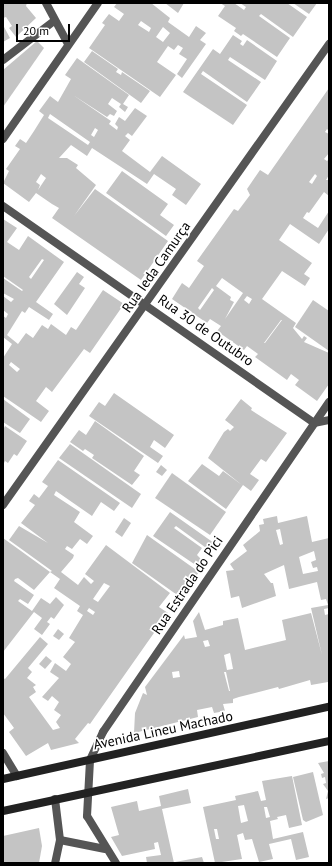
<!DOCTYPE html>
<html>
<head>
<meta charset="utf-8">
<style>
	body { margin:0 }
	#map { position:relative; width:332px; height:866px; overflow:hidden; background:#fff; font-family:"PT Sans",sans-serif }
	div>[style] { position:absolute }
	.building>* { inset:0; background:#c4c4c4 }
	.street>* { height:8px; margin:-4px; padding:0 4px; transform-origin:4px; border-radius:4px; background:#555 }
	.secondary>* { height:8px; margin:-4px; padding:0 4px; transform-origin:4px; border-radius:4px; background:#222 }
	span { translate:-50% -50%; white-space:nowrap; text-align:center; line-height:1.15; -webkit-text-stroke:3.5px #fff; paint-order:stroke }
	.street-label { font-size:14px; color:#000 }
	.frame { position:absolute; inset:0; border:4px solid #000; pointer-events:none }
	.scale { position:absolute; left:16px; top:24px; width:54px; height:18px; box-sizing:border-box; border:2px solid #000; border-top:0; padding-left:5px; font-size:12px; line-height:14px; white-space:nowrap; color:#000; -webkit-text-stroke:3px #fff; paint-order:stroke }
</style>
</head>
<body>
<div id="map">
	<div class="building">
		<i style="clip-path:polygon(3px 3px,27px 3px,26px 6px,36px 18px,16px 37px,9px 28px,12px 26px,6px 17px,3px 18px)"></i>
		<i style="clip-path:polygon(evenodd,117px 3px,151px 3px,170px 18px,168px 22px,189px 37px,196px 26px,206px 33px,200px 40px,206px 44px,182px 78px,177px 74px,187px 59px,179px 54px,183px 48px,178px 45px,174px 50px,168px 46px,157px 62px,176px 75px,160px 97px,89px 48px,105px 25px,102px 23px,109px 14px,119px 21px,124px 14px,114px 7px,117px 3px,141px 21px,151px 28px,149px 32px,138px 25px,141px 21px,117px 3px,163px 27px,170px 33px,163px 42px,156px 37px,163px 27px)"></i>
		<i style="clip-path:polygon(165px 3px,184px 3px,178px 13px)"></i>
		<i style="clip-path:polygon(220px 3px,234px 3px,244px 10px,246px 7px,240px 3px,287px 3px,307px 17px,293px 37px,261px 14px,259px 16px,290px 38px,277px 57px,243px 34px,241px 36px,234px 31px,236px 28px,218px 16px,225px 6px)"></i>
		<i style="clip-path:polygon(293px 3px,317px 3px,309px 14px)"></i>
		<i style="clip-path:polygon(3px 25px,10px 38px,3px 42px)"></i>
		<i style="clip-path:polygon(233px 35px,242px 41px,240px 44px,243px 46px,247px 40px,277px 61px,265px 80px,230px 57px,228px 60px,261px 82px,247px 102px,203px 71px,201px 74px,247px 105px,233px 125px,183px 92px,213px 49px,220px 54px)"></i>
		<i style="clip-path:polygon(37px 41px,44px 48px,3px 107px,3px 70px)"></i>
		<i style="clip-path:polygon(92px 51px,118px 69px,116px 72px,121px 75px,122px 72px,150px 91px,141px 103px,84px 62px)"></i>
		<i style="clip-path:polygon(evenodd,77px 58px,129px 95px,123px 104px,128px 107px,125px 112px,119px 107px,121px 104px,112px 98px,108px 104px,117px 111px,114px 116px,110px 114px,107px 117px,73px 95px,111px 121px,109px 124px,117px 130px,118px 127px,115px 124px,119px 117px,125px 121px,135px 108px,147px 116px,132px 136px,128px 133px,125px 136px,130px 140px,122px 151px,150px 172px,162px 156px,201px 184px,186px 205px,172px 195px,176px 189px,154px 174px,147px 184px,92px 148px,87px 156px,71px 145px,59px 158px,67px 158px,78px 165px,76px 168px,96px 185px,74px 216px,95px 189px,168px 241px,141px 280px,52px 218px,59px 208px,52px 204px,36px 193px,29px 202px,3px 183px,9px 171px,6px 169px,20px 149px,15px 146px,20px 139px,26px 143px,34px 131px,44px 115px,39px 111px,50px 96px,58px 102px,71px 79px,65px 75px,77px 58px,50px 114px,90px 142px,88px 145px,48px 118px,50px 114px,77px 58px,95px 128px,98px 130px,94px 137px,91px 135px,95px 128px,77px 58px,41px 174px,46px 178px,38px 190px,40px 185px,36px 182px,41px 174px)"></i>
		<i style="clip-path:polygon(evenodd,329px 88px,329px 131px,327px 129px,325px 132px,329px 134px,329px 153px,324px 159px,327px 161px,329px 159px,329px 175px,326px 180px,329px 180px,329px 196px,324px 192px,309px 213px,307px 212px,303px 218px,318px 228px,329px 211px,329px 229px,319px 244px,290px 224px,279px 240px,312px 263px,304px 274px,310px 278px,305px 286px,282px 271px,262px 299px,296px 323px,293px 328px,302px 339px,304px 336px,307px 338px,304px 342px,329px 353px,329px 384px,317px 401px,295px 385px,299px 380px,291px 374px,287px 380px,255px 357px,258px 354px,247px 346px,244px 350px,217px 331px,221px 326px,210px 319px,207px 323px,172px 299px,182px 283px,189px 288px,204px 266px,197px 261px,234px 209px,238px 211px,250px 195px,247px 189px,260px 170px,268px 175px,329px 88px,315px 174px,317px 176px,312px 184px,309px 182px,315px 174px,329px 88px,222px 278px,243px 293px,225px 319px,234px 302px,230px 300px,231px 297px,216px 286px,222px 278px,329px 88px,212px 288px,214px 290px,200px 310px,198px 308px,212px 288px,329px 88px,247px 296px,252px 299px,249px 304px,244px 300px,247px 296px,329px 88px,281px 320px,282px 320px,265px 343px,264px 343px,281px 320px)"></i>
		<i style="clip-path:polygon(122px 171px,168px 204px,160px 215px,174px 225px,166px 236px,106px 193px)"></i>
		<i style="clip-path:polygon(evenodd,3px 219px,17px 228px,7px 242px,19px 250px,28px 236px,64px 262px,36px 302px,53px 314px,49px 320px,29px 307px,25px 313px,22px 311px,7px 335px,18px 344px,26px 333px,33px 338px,42px 325px,48px 329px,51px 324px,66px 335px,71px 327px,76px 330px,103px 290px,124px 304px,90px 353px,84px 349px,52px 392px,46px 387px,36px 401px,49px 411px,41px 422px,3px 396px,3px 358px,12px 344px,3px 337px,3px 316px,6px 318px,8px 314px,3px 310px,3px 296px,11px 302px,14px 299px,3px 293px,3px 278px,22px 291px,23px 290px,3px 276px,3px 219px,42px 259px,44px 260px,31px 279px,29px 277px,42px 259px,3px 219px,11px 362px,20px 369px,17px 372px,9px 365px,11px 362px)"></i>
		<i style="clip-path:polygon(77px 272px,84px 277px,79px 284px,85px 288px,67px 315px,54px 304px)"></i>
		<i style="clip-path:polygon(313px 300px,329px 311px,329px 351px,295px 327px)"></i>
		<i style="clip-path:polygon(114px 393px,174px 435px,165px 448px,154px 440px,150px 447px,163px 456px,158px 463px,89px 416px,99px 402px,105px 406px)"></i>
		<i style="clip-path:polygon(3px 399px,30px 419px,20px 433px,3px 422px)"></i>
		<i style="clip-path:polygon(241px 399px,252px 408px,251px 410px,287px 433px,266px 462px,261px 459px,250px 474px,259px 480px,251px 491px,243px 485px,226px 509px,188px 481px,202px 464px,219px 476px,223px 471px,242px 485px,208px 458px,224px 432px,228px 429px,230px 431px,234px 427px,225px 420px)"></i>
		<i style="clip-path:polygon(95px 421px,144px 456px,134px 471px,140px 475px,132px 485px,92px 458px,94px 455px,85px 449px,83px 451px,70px 442px,79px 430px,86px 435px)"></i>
		<i style="clip-path:polygon(5px 426px,27px 441px,17px 456px,14px 454px,8px 463px,5px 461px,3px 465px,3px 430px)"></i>
		<i style="clip-path:polygon(70px 444px,141px 494px,132px 508px,59px 458px)"></i>
		<i style="clip-path:polygon(evenodd,58px 460px,120px 503px,114px 511px,101px 502px,92px 516px,56px 491px,54px 495px,80px 512px,74px 522px,93px 536px,87px 544px,80px 539px,72px 549px,67px 546px,65px 549px,74px 555px,73px 558px,61px 572px,78px 585px,84px 577px,91px 584px,94px 581px,85px 574px,106px 545px,170px 593px,159px 607px,168px 613px,90px 724px,88px 723px,75px 739px,79px 743px,51px 750px,48px 743px,26px 756px,9px 732px,14px 728px,3px 713px,3px 678px,5px 679px,40px 637px,48px 644px,28px 668px,32px 672px,27px 678px,36px 685px,33px 687px,36px 692px,29px 697px,53px 730px,60px 728px,56px 722px,61px 715px,54px 710px,59px 702px,52px 696px,48px 701px,42px 697px,59px 678px,50px 672px,55px 663px,66px 671px,71px 664px,63px 657px,75px 642px,69px 638px,83px 615px,77px 611px,80px 606px,54px 588px,60px 579px,50px 572px,52px 571px,9px 540px,19px 526px,48px 543px,21px 523px,35px 505px,29px 501px,34px 494px,39px 498px,48px 486px,42px 482px,58px 460px,104px 583px,110px 586px,98px 602px,93px 599px,104px 583px,58px 460px,89px 608px,95px 612px,93px 615px,87px 611px,89px 608px)"></i>
		<i style="clip-path:polygon(161px 465px,167px 470px,162px 476px,156px 472px)"></i>
		<i style="clip-path:polygon(172px 473px,226px 512px,210px 535px,155px 498px)"></i>
		<i style="clip-path:polygon(170px 512px,214px 543px,209px 550px,176px 526px,174px 528px,202px 548px,197px 555px,202px 560px,197px 566px,153px 536px)"></i>
		<i style="clip-path:polygon(evenodd,277px 516px,278px 523px,307px 516px,312px 542px,329px 538px,329px 608px,324px 609px,325px 615px,329px 614px,328px 682px,311px 685px,310px 680px,279px 689px,278px 687px,239px 697px,233px 699px,233px 703px,223px 704px,225px 711px,214px 713px,212px 707px,197px 710px,198px 717px,134px 733px,135px 713px,143px 693px,147px 695px,145px 687px,184px 635px,185px 639px,197px 637px,193px 621px,199px 612px,205px 630px,223px 625px,223px 621px,238px 618px,245px 650px,286px 640px,282px 620px,311px 613px,322px 655px,311px 608px,328px 605px,326px 599px,321px 600px,317px 582px,289px 589px,284px 565px,264px 574px,271px 583px,273px 583px,276px 596px,242px 608px,239px 596px,231px 598px,226px 571px,234px 570px,230px 564px,247px 551px,243px 545px,260px 531px,259px 525px,264px 524px,263px 519px,277px 516px,280px 529px,283px 544px,280px 545px,276px 530px,280px 529px,277px 516px,314px 551px,316px 560px,311px 562px,313px 568px,317px 567px,318px 571px,303px 574px,299px 557px,314px 551px,277px 516px,208px 640px,210px 646px,205px 647px,203px 641px,208px 640px,277px 516px,230px 653px,233px 669px,227px 670px,224px 655px,230px 653px,277px 516px,179px 671px,180px 677px,173px 678px,172px 672px,179px 671px,277px 516px,224px 672px,226px 672px,230px 691px,229px 691px,224px 672px)"></i>
		<i style="clip-path:polygon(124px 518px,131px 523px,122px 537px,115px 532px)"></i>
		<i style="clip-path:polygon(147px 535px,199px 572px,180px 597px,132px 563px)"></i>
		<i style="clip-path:polygon(3px 538px,50px 572px,34px 590px,18px 578px,15px 579px,14px 581px,34px 595px,28px 604px,20px 599px,18px 601px,32px 611px,41px 598px,50px 604px,56px 597px,64px 605px,54px 619px,51px 617px,47px 622px,50px 624px,42px 635px,34px 629px,42px 618px,34px 612px,3px 652px)"></i>
		<i style="clip-path:polygon(58px 629px,64px 634px,59px 640px,53px 636px)"></i>
		<i style="clip-path:polygon(46px 656px,52px 661px,45px 669px,39px 664px)"></i>
		<i style="clip-path:polygon(329px 761px,329px 798px,326px 799px,328px 791px,323px 784px,326px 783px,325px 777px,322px 778px,321px 774px,324px 773px,318px 763px)"></i>
		<i style="clip-path:polygon(313px 772px,323px 815px,306px 822px,303px 820px,293px 777px)"></i>
		<i style="clip-path:polygon(evenodd,292px 776px,302px 825px,289px 828px,286px 815px,277px 817px,278px 819px,270px 821px,273px 839px,303px 832px,309px 857px,296px 860px,291px 839px,269px 844px,273px 859px,259px 862px,252px 839px,245px 840px,243px 833px,237px 835px,242px 859px,215px 863px,203px 807px,236px 800px,235px 796px,258px 791px,261px 801px,266px 800px,262px 781px,292px 776px,244px 805px,248px 821px,241px 823px,238px 806px,244px 805px,292px 776px,264px 807px,267px 807px,270px 817px,266px 818px,264px 807px,292px 776px,214px 829px,217px 829px,219px 839px,216px 839px,214px 829px)"></i>
		<i style="clip-path:polygon(188px 789px,191px 803px,162px 809px,174px 863px,147px 863px,146px 857px,161px 855px,158px 842px,154px 843px,155px 849px,122px 856px,111px 837px,119px 835px,111px 807px,137px 801px,139px 811px,161px 806px,159px 796px)"></i>
		<i style="clip-path:polygon(39px 828px,42px 846px,39px 863px,3px 863px,3px 836px)"></i>
		<i style="clip-path:polygon(202px 857px,204px 863px,175px 863px,175px 862px)"></i>
	</div>
	<div class="street">
		<i style="left:46px;top:3px;width:47px;rotate:61.8deg"></i>
		<i style="left:3px;top:60px;width:64px;rotate:-37.4deg"></i>
		<i style="left:3px;top:139px;width:166px;rotate:-55.1deg"></i>
		<i style="left:3px;top:206px;width:379px;rotate:34.9deg"></i>
		<i style="left:314px;top:423px;width:15px;rotate:-11deg"></i>
		<i style="left:3px;top:505px;width:565px;rotate:-54.73deg"></i>
		<i style="left:3px;top:753px;width:27px;rotate:59deg"></i>
		<i style="left:55px;top:799px;width:41px;rotate:83deg"></i>
		<i style="left:60px;top:840px;width:24px;rotate:102deg"></i>
		<i style="left:60px;top:840px;width:46px;rotate:11.3deg"></i>
		<i style="left:116px;top:863px;width:55px;rotate:-121.7deg"></i>
		<i style="left:87px;top:816px;width:56px;rotate:-86.9deg"></i>
		<i style="left:90px;top:760px;width:31px;rotate:-65deg"></i>
		<i style="left:103px;top:732px;width:400px;rotate:-55.6deg"></i>
	</div>
	<div class="secondary">
		<i style="left:3px;top:779px;width:334px;rotate:-12.5deg"></i>
		<i style="left:3px;top:811px;width:333px;rotate:-12.1deg"></i>
	</div>
	<div class="street-label">
		<span style="left:156px;top:267px;rotate:-55deg">Rua Ieda Camurça</span>
		<span style="left:206px;top:330px;rotate:35deg">Rua 30 de Outubro</span>
		<span style="left:187px;top:585px;rotate:-56deg">Rua Estrada do Pici</span>
		<span style="left:163px;top:730px;rotate:-12deg">Avenida Lineu Machado</span>
	</div>
	<div class="frame"></div>
	<div class="scale">20 m</div>
</div>
</body>
</html>
